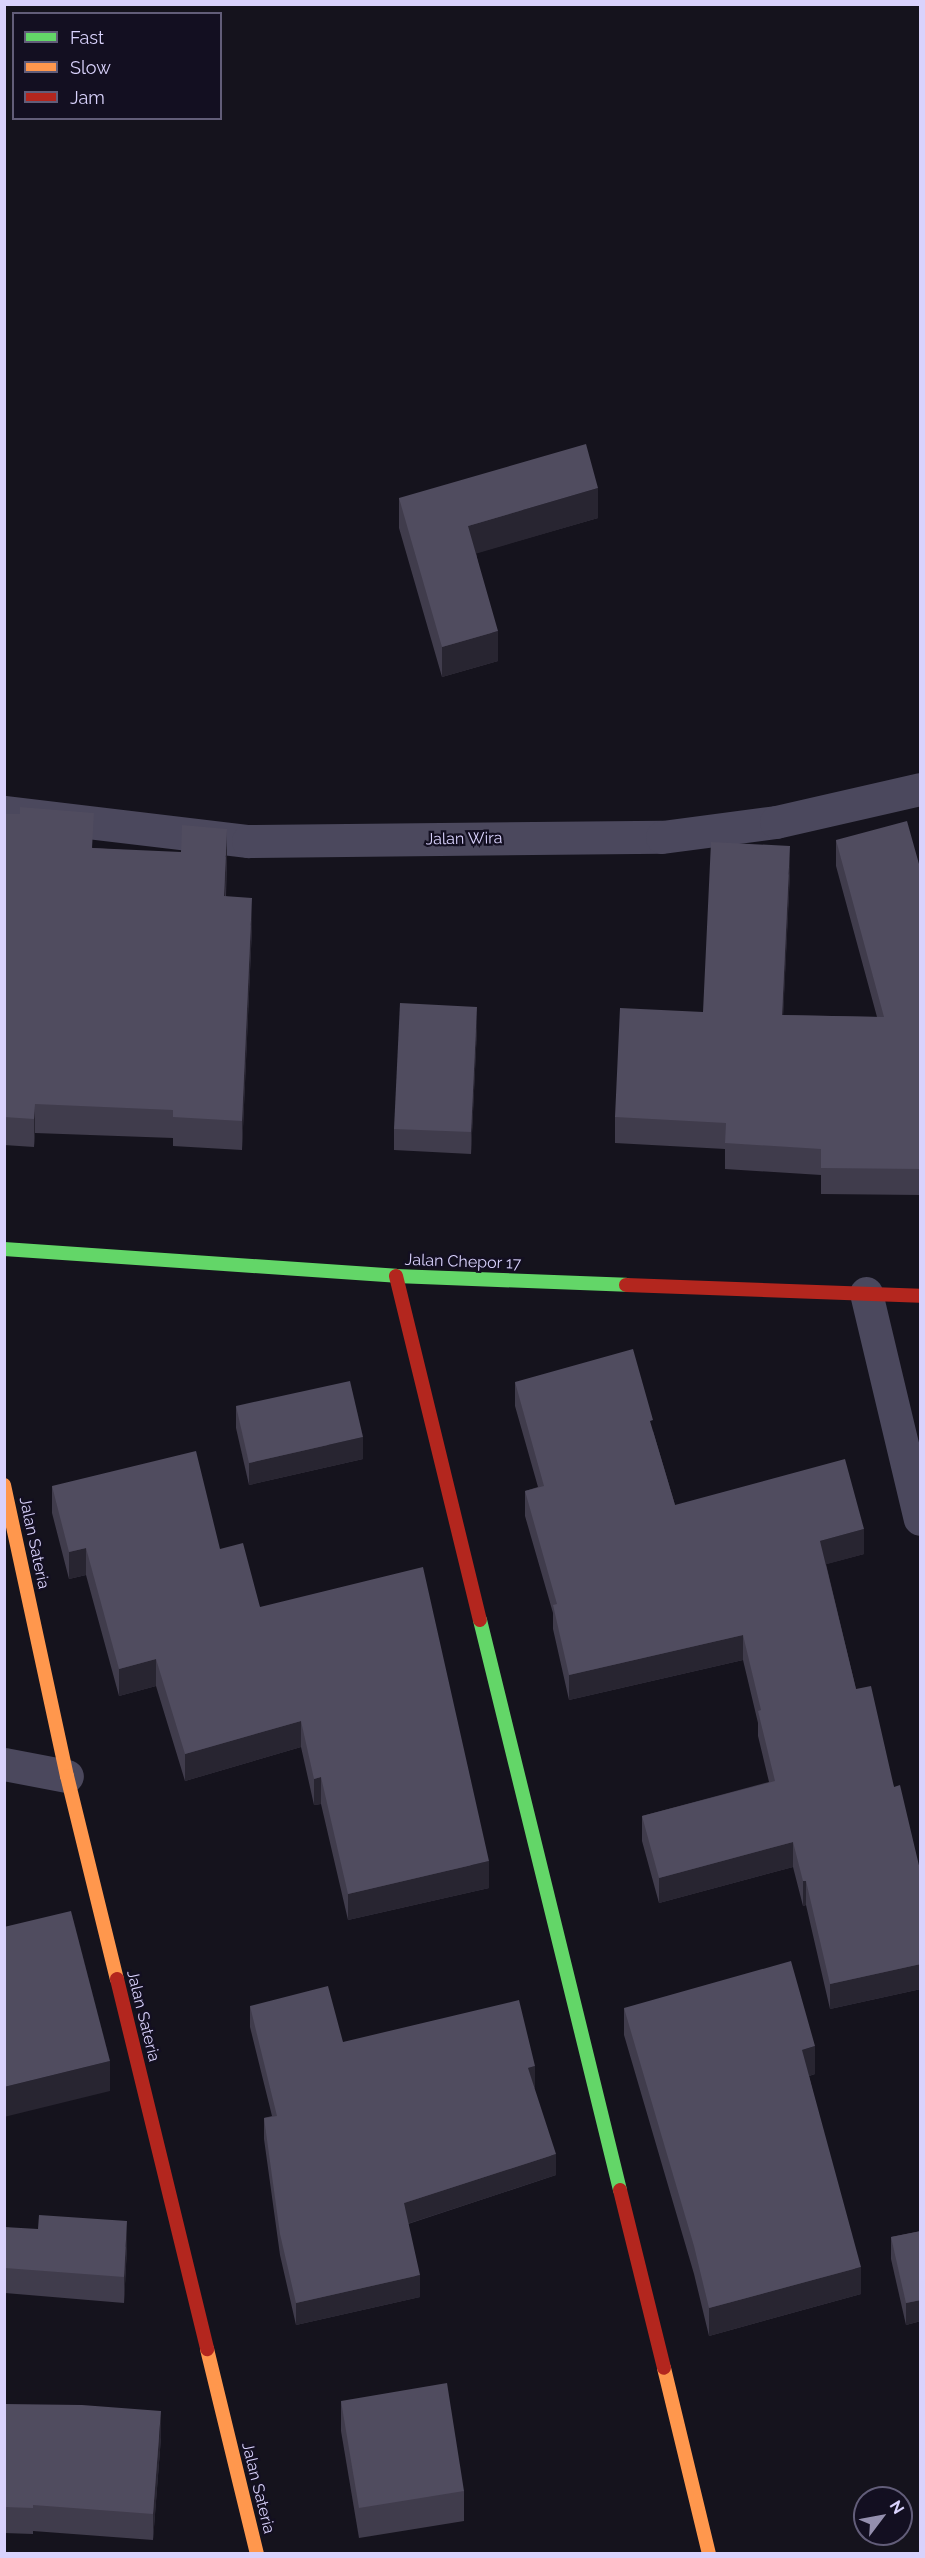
<!DOCTYPE html>
<html>
<head>
<meta charset="utf-8">
<style>
	body { margin:0 }
	#map { position:relative; width:925px; height:2558px; overflow:hidden; background:#15131d; font-family:Raleway,sans-serif }
	div>[style] { position:absolute }
	.street>* { height:33px; margin:-16.5px; padding:0 16.5px; transform-origin:16.5px; border-radius:16.5px; background:#4b485d }
	.fast>* { height:14px; margin:-7px; padding:0 7px; transform-origin:7px; border-radius:7px; background:#63d668 }
	.slow>* { height:14px; margin:-7px; padding:0 7px; transform-origin:7px; border-radius:7px; background:#ff974d }
	.jam>* { height:14px; margin:-7px; padding:0 7px; transform-origin:7px; border-radius:7px; background:#b3261e }
	.wall>* { inset:0; background:#403c4c }
	.shaded-wall>* { inset:0; background:#282531 }
	.building>* { inset:0; background:#504c5f }
	span { translate:-50% -50%; white-space:nowrap; text-align:center; line-height:1.15; -webkit-text-stroke:4.5px #130f21; paint-order:stroke }
	.street-label { font-size:16px; color:#d9d2fc }
	.frame { position:absolute; inset:0; border:6px solid #d9d2fc; pointer-events:none }
	.legend { position:absolute; left:12px; top:12px; width:210px; height:108px; box-sizing:border-box; background:#130f21; border:2px solid #625d79; margin:0; padding:8px 10px; list-style:none; font-size:18px; color:#d9d2fc }
	.legend li { display:flex; align-items:center; gap:12px; height:30px }
	.legend b { width:30px; border:2px solid #625d79 }
	.north { position:absolute; left:853px; top:2486px; width:60px; height:60px; box-sizing:border-box; background:#130f21; border:2px solid #625d79; border-radius:50%; rotate:58deg; font-size:16px; font-weight:700; line-height:24px; text-align:center; color:#d9d2fc }
	.north::after { content:''; display:block; margin:auto; width:21px; height:27px; background:#948fae; clip-path:polygon(50% 0,100% 100%,50% 72%,0 100%) }
</style>
</head>
<body>
<div id="map">
	<div class="street">
		<i style="left:4px;top:812px;width:246px;rotate:6.8deg"></i>
		<i style="left:248px;top:841px;width:414px;rotate:-0.6deg"></i>
		<i style="left:662px;top:837px;width:115px;rotate:-7.5deg"></i>
		<i style="left:776px;top:822px;width:148px;rotate:-12.9deg"></i>
		<i style="left:866px;top:1293px;width:232px;rotate:76.6deg"></i>
		<i style="left:4px;top:1764px;width:64px;rotate:10.8deg"></i>
	</div>
	<div class="fast">
		<i style="left:4px;top:1249px;width:393px;rotate:3.9deg"></i>
		<i style="left:396px;top:1276px;width:230px;rotate:2.2deg"></i>
		<i style="left:480px;top:1620px;width:587px;rotate:76.2deg"></i>
	</div>
	<div class="slow">
		<i style="left:4px;top:1485px;width:298px;rotate:77.8deg"></i>
		<i style="left:67px;top:1776px;width:209px;rotate:76.2deg"></i>
		<i style="left:207px;top:2349px;width:211px;rotate:76.3deg"></i>
		<i style="left:664px;top:2368px;width:191px;rotate:76.4deg"></i>
	</div>
	<div class="jam">
		<i style="left:396px;top:1276px;width:354px;rotate:76.3deg"></i>
		<i style="left:626px;top:1285px;width:294px;rotate:2.1deg"></i>
		<i style="left:117px;top:1979px;width:381px;rotate:76.3deg"></i>
		<i style="left:620px;top:2190px;width:183px;rotate:76.1deg"></i>
	</div>
	<div class="wall">
		<i style="clip-path:polygon(399px 498px,598px 518px,476px 553px,498px 661px,442px 677px,399px 528px)"></i>
		<i style="clip-path:polygon(4px 814px,93px 848px,227px 857px,226px 896px,252px 927px,242px 1150px,173px 1146px,173px 1138px,35px 1133px,34px 1147px,4px 1145px)"></i>
		<i style="clip-path:polygon(836px 840px,919px 864px,921px 863px,921px 1195px,821px 1194px,821px 1175px,725px 1169px,725px 1149px,615px 1143px,615px 1117px,703px 1012px,790px 872px,783px 1015px,877px 1017px,836px 866px)"></i>
		<i style="clip-path:polygon(477px 1028px,471px 1154px,394px 1150px,394px 1129px)"></i>
		<i style="clip-path:polygon(515px 1382px,653px 1431px,675px 1505px,864px 1554px,826px 1564px,856px 1689px,894px 1787px,921px 1874px,921px 1989px,830px 2009px,806px 1905px,803px 1906px,793px 1867px,659px 1903px,642px 1841px,642px 1816px,769px 1782px,758px 1736px,758px 1723px,743px 1660px,569px 1700px,553px 1629px,553px 1613px,525px 1516px,525px 1491px,538px 1487px,515px 1406px)"></i>
		<i style="clip-path:polygon(236px 1406px,363px 1459px,249px 1485px,236px 1428px)"></i>
		<i style="clip-path:polygon(52px 1486px,220px 1549px,260px 1607px,489px 1888px,348px 1920px,321px 1804px,314px 1805px,301px 1747px,185px 1781px,156px 1686px,119px 1696px,86px 1575px,69px 1579px,52px 1513px)"></i>
		<i style="clip-path:polygon(250px 2006px,343px 2042px,535px 2087px,534px 2088px,556px 2175px,408px 2224px,420px 2297px,296px 2325px,280px 2255px,264px 2139px,264px 2118px,272px 2116px,250px 2027px)"></i>
		<i style="clip-path:polygon(624px 2008px,815px 2074px,809px 2076px,861px 2294px,709px 2336px,694px 2274px,624px 2035px)"></i>
		<i style="clip-path:polygon(4px 2227px,127px 2247px,124px 2303px,5px 2293px)"></i>
		<i style="clip-path:polygon(921px 2231px,921px 2321px,906px 2325px,891px 2259px,891px 2237px)"></i>
		<i style="clip-path:polygon(341px 2401px,464px 2491px,464px 2521px,359px 2538px,341px 2431px)"></i>
		<i style="clip-path:polygon(4px 2404px,161px 2437px,153px 2540px,33px 2531px,33px 2534px,4px 2533px)"></i>
	</div>
	<div class="shaded-wall">
		<i style="clip-path:polygon(598px 488px,598px 518px,468px 556px,468px 526px)"></i>
		<i style="clip-path:polygon(498px 631px,498px 661px,442px 677px,442px 647px)"></i>
		<i style="clip-path:polygon(227px 829px,227px 857px,224px 925px,224px 896px)"></i>
		<i style="clip-path:polygon(790px 846px,790px 872px,782px 1041px,782px 1015px)"></i>
		<i style="clip-path:polygon(252px 898px,252px 927px,242px 1150px,242px 1121px)"></i>
		<i style="clip-path:polygon(477px 1007px,477px 1028px,471px 1154px,471px 1132px)"></i>
		<i style="clip-path:polygon(35px 1104px,35px 1133px,34px 1147px,34px 1119px)"></i>
		<i style="clip-path:polygon(363px 1437px,363px 1459px,249px 1485px,249px 1463px)"></i>
		<i style="clip-path:polygon(864px 1529px,864px 1554px,820px 1566px,820px 1541px)"></i>
		<i style="clip-path:polygon(86px 1548px,86px 1575px,69px 1579px,69px 1552px)"></i>
		<i style="clip-path:polygon(743px 1635px,743px 1660px,569px 1700px,569px 1675px)"></i>
		<i style="clip-path:polygon(156px 1659px,156px 1686px,119px 1696px,119px 1669px)"></i>
		<i style="clip-path:polygon(301px 1721px,301px 1747px,185px 1781px,185px 1754px)"></i>
		<i style="clip-path:polygon(321px 1777px,321px 1804px,314px 1805px,314px 1779px)"></i>
		<i style="clip-path:polygon(793px 1842px,793px 1867px,659px 1903px,659px 1878px)"></i>
		<i style="clip-path:polygon(489px 1861px,489px 1888px,348px 1920px,348px 1894px)"></i>
		<i style="clip-path:polygon(803px 1881px,806px 1881px,806px 1905px,803px 1906px)"></i>
		<i style="clip-path:polygon(921px 1964px,921px 1989px,830px 2009px,830px 1984px)"></i>
		<i style="clip-path:polygon(815px 2046px,815px 2074px,802px 2078px,802px 2050px)"></i>
		<i style="clip-path:polygon(110px 2061px,110px 2091px,4px 2117px,4px 2087px)"></i>
		<i style="clip-path:polygon(535px 2066px,535px 2087px,528px 2089px,528px 2068px)"></i>
		<i style="clip-path:polygon(556px 2154px,556px 2175px,404px 2225px,404px 2203px)"></i>
		<i style="clip-path:polygon(127px 2221px,127px 2247px,124px 2303px,124px 2277px)"></i>
		<i style="clip-path:polygon(861px 2267px,861px 2294px,709px 2336px,709px 2308px)"></i>
		<i style="clip-path:polygon(420px 2275px,420px 2297px,296px 2325px,296px 2303px)"></i>
		<i style="clip-path:polygon(921px 2300px,921px 2321px,906px 2325px,906px 2303px)"></i>
		<i style="clip-path:polygon(161px 2411px,161px 2437px,153px 2540px,153px 2514px)"></i>
	</div>
	<div class="building">
		<i style="clip-path:polygon(586px 444px,598px 488px,468px 526px,498px 631px,442px 647px,399px 498px)"></i>
		<i style="clip-path:polygon(20px 807px,94px 813px,92px 848px,181px 852px,182px 825px,227px 829px,224px 896px,252px 898px,242px 1121px,173px 1117px,173px 1110px,35px 1104px,34px 1119px,4px 1117px,4px 814px,20px 814px)"></i>
		<i style="clip-path:polygon(907px 821px,919px 864px,921px 863px,921px 1169px,821px 1168px,821px 1149px,725px 1143px,726px 1123px,615px 1117px,620px 1008px,703px 1012px,711px 842px,790px 846px,782px 1015px,884px 1017px,836px 840px)"></i>
		<i style="clip-path:polygon(400px 1003px,477px 1007px,471px 1132px,394px 1129px)"></i>
		<i style="clip-path:polygon(633px 1349px,653px 1420px,650px 1421px,675px 1505px,845px 1459px,864px 1529px,820px 1541px,856px 1689px,871px 1686px,894px 1787px,900px 1785px,921px 1874px,921px 1964px,830px 1984px,806px 1881px,803px 1881px,793px 1842px,659px 1878px,642px 1816px,775px 1781px,758px 1711px,761px 1710px,743px 1635px,569px 1675px,553px 1605px,557px 1604px,525px 1491px,544px 1486px,515px 1382px)"></i>
		<i style="clip-path:polygon(350px 1381px,363px 1437px,249px 1463px,236px 1406px)"></i>
		<i style="clip-path:polygon(196px 1451px,220px 1549px,243px 1543px,260px 1607px,423px 1567px,489px 1861px,348px 1894px,321px 1777px,314px 1779px,301px 1721px,185px 1754px,156px 1659px,119px 1669px,86px 1548px,69px 1552px,52px 1486px)"></i>
		<i style="clip-path:polygon(71px 1911px,110px 2061px,4px 2087px,4px 1927px)"></i>
		<i style="clip-path:polygon(791px 1961px,815px 2046px,802px 2050px,861px 2267px,709px 2308px,694px 2246px,624px 2008px)"></i>
		<i style="clip-path:polygon(328px 1986px,343px 2042px,519px 2000px,535px 2066px,528px 2068px,556px 2154px,404px 2203px,420px 2275px,296px 2303px,280px 2234px,264px 2118px,277px 2116px,250px 2006px)"></i>
		<i style="clip-path:polygon(39px 2215px,127px 2221px,124px 2277px,5px 2268px,4px 2270px,4px 2227px,38px 2229px)"></i>
		<i style="clip-path:polygon(921px 2231px,921px 2300px,906px 2303px,891px 2237px)"></i>
		<i style="clip-path:polygon(447px 2383px,464px 2491px,359px 2508px,341px 2401px)"></i>
		<i style="clip-path:polygon(4px 2404px,82px 2405px,161px 2411px,153px 2514px,33px 2505px,33px 2508px,4px 2507px)"></i>
	</div>
	<div class="street-label">
		<span style="left:464px;top:839px;rotate:-1deg">Jalan Wira</span>
		<span style="left:463px;top:1262px;rotate:2deg">Jalan Chepor 17</span>
		<span style="left:34px;top:1543px;rotate:78deg">Jalan Sateria</span>
		<span style="left:143px;top:2016px;rotate:76deg">Jalan Sateria</span>
		<span style="left:258px;top:2488px;rotate:76deg">Jalan Sateria</span>
	</div>
	<div class="frame"></div>
	<ul class="legend">
	<li><b style="height:8px;background:#63d668"></b>Fast</li>
	<li><b style="height:8px;background:#ff974d"></b>Slow</li>
	<li><b style="height:8px;background:#b3261e"></b>Jam</li>
	</ul>
	<div class="north">N</div>
</div>
</body>
</html>
